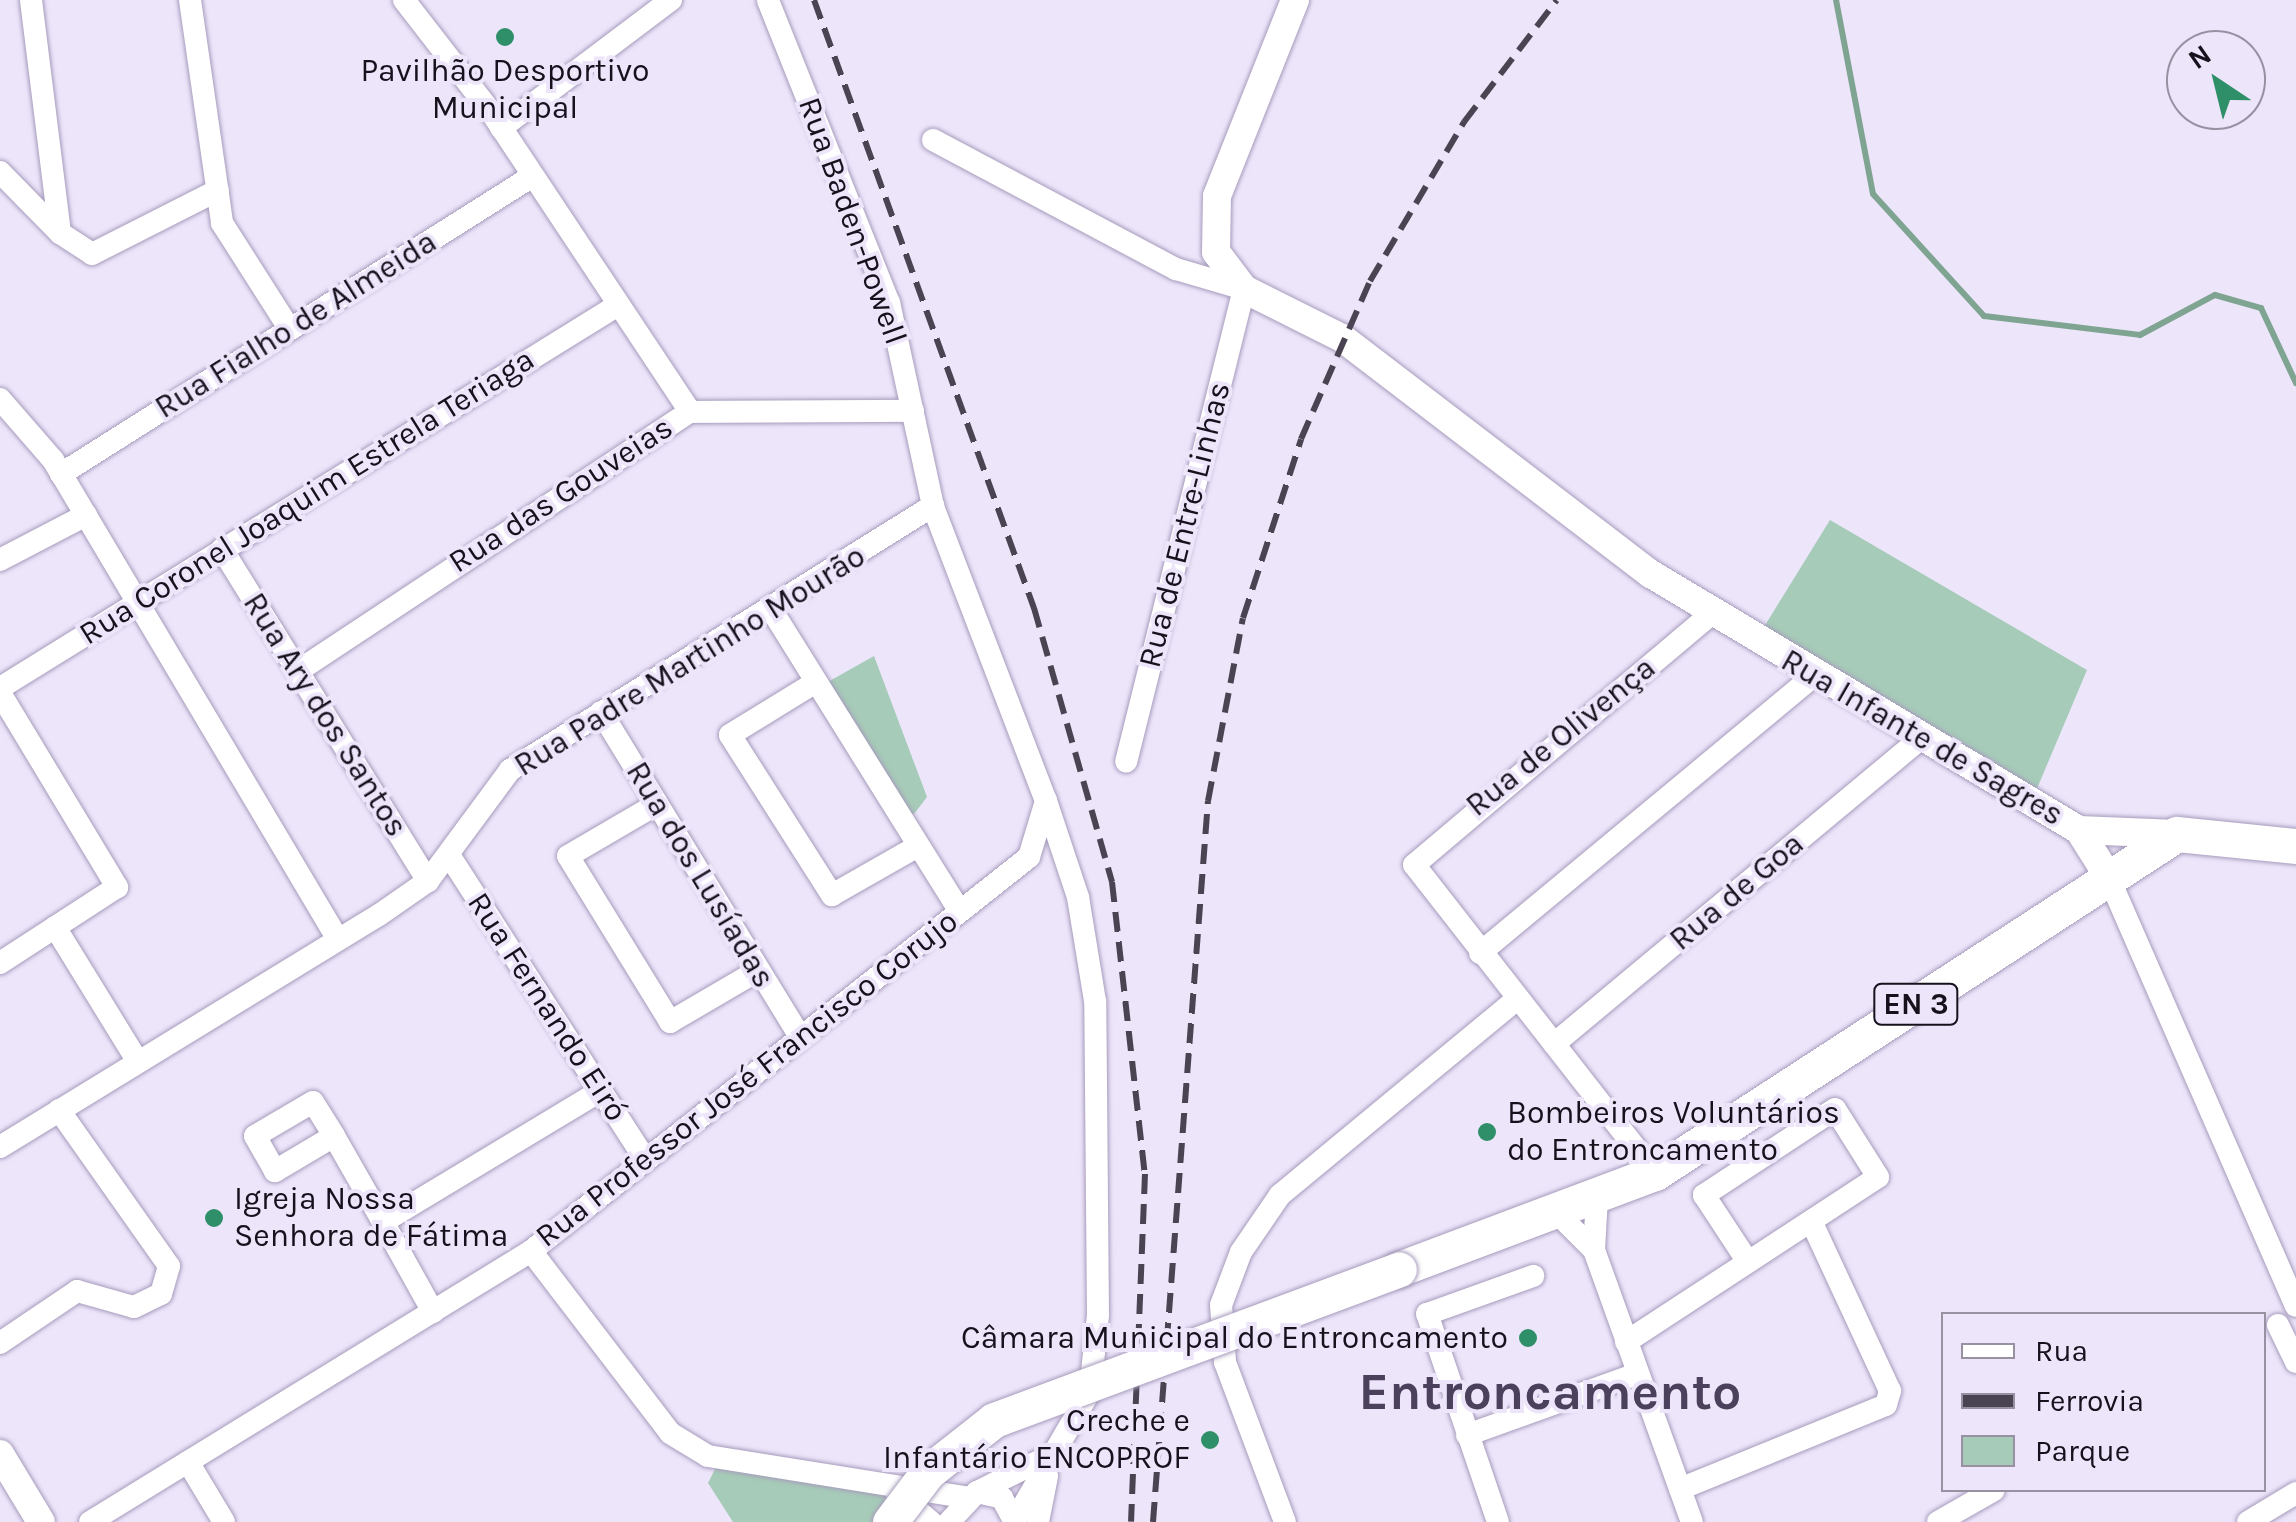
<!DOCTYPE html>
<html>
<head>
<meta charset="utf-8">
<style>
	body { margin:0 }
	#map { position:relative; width:2296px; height:1522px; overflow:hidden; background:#ede6fb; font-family:Karla,sans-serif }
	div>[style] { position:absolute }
	.green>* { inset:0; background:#a6cbb8 }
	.stream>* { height:6px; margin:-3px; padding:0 3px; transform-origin:3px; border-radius:3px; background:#7fa491 }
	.roads { filter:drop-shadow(0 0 2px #a79bbc) drop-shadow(0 0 2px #a79bbc) }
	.minor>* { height:22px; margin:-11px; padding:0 11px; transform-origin:11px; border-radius:11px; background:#fff }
	.tertiary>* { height:28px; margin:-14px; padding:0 14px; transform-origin:14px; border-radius:14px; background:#fff }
	.primary>* { height:35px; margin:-17.5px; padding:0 17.5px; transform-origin:17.5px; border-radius:17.5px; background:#fff }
	.rail>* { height:6px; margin-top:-3px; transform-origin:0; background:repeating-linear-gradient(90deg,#4a4452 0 20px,transparent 0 30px) }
	.bridges { filter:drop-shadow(0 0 2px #a79bbc) drop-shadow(0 0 2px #a79bbc) }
	.primary-bridge>* { height:35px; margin:-17.5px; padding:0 17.5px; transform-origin:17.5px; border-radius:17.5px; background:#fff }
	.dots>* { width:28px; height:28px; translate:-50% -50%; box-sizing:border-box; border:5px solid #ede6fb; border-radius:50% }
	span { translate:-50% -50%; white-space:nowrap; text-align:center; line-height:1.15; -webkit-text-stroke:8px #ede6fb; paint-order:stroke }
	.shield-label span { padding:2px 8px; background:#ede6fb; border:2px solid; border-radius:8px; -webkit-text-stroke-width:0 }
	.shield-label { font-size:30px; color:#16111d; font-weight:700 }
	.poi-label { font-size:32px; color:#16111d }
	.left { translate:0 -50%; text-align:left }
	.right { translate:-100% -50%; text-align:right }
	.street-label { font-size:32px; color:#16111d }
	.town-label { font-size:52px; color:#4b415d; font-weight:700 }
	.legend { position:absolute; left:1941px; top:1312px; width:325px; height:180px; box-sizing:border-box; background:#ede6fb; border:2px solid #9791a2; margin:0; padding:12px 18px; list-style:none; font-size:30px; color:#16111d }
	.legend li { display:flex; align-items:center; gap:20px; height:50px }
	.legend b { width:50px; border:2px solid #9791a2 }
	.north { position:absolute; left:2166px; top:30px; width:100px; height:100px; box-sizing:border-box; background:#ede6fb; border:2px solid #9791a2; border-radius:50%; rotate:325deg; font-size:28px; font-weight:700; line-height:40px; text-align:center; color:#16111d }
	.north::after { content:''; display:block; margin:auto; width:35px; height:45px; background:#2f8f68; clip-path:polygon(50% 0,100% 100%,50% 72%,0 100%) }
</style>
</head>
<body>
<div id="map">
	<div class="green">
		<i style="clip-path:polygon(1830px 520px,2087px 670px,2033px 798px,1759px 635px)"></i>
		<i style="clip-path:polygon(874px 656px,927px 797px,914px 814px,904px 813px,826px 683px)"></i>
		<i style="clip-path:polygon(720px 1459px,890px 1488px,875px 1522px,733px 1522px,708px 1483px)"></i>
	</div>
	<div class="stream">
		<i style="left:1836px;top:0;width:197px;rotate:79.2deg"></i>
		<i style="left:1873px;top:194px;width:165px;rotate:47.7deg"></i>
		<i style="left:1984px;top:316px;width:157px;rotate:6.9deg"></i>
		<i style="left:2140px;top:335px;width:85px;rotate:-28.1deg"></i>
		<i style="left:2215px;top:295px;width:48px;rotate:15.8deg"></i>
		<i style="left:2261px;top:308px;width:83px;rotate:65deg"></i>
	</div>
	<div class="roads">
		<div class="minor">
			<i style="left:190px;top:0;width:225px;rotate:81.8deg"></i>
			<i style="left:222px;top:223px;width:125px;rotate:57.5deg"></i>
			<i style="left:404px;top:0;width:142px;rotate:52.2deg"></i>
			<i style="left:491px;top:112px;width:360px;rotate:56.4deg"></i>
			<i style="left:501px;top:128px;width:213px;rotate:-37deg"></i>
			<i style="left:933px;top:140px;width:275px;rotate:28deg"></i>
			<i style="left:1176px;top:269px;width:71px;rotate:16.4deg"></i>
			<i style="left:1244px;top:289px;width:487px;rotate:104deg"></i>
			<i style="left:0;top:172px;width:86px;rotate:45.5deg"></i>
			<i style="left:60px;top:233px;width:235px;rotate:-97.1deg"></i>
			<i style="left:60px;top:233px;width:38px;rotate:33deg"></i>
			<i style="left:92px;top:254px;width:141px;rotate:-26.9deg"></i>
			<i style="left:0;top:399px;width:81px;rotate:49deg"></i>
			<i style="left:53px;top:460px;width:556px;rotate:59.28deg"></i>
			<i style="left:61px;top:474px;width:556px;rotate:-32.29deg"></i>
			<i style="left:222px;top:549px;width:391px;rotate:58.2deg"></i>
			<i style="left:0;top:560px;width:97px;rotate:-27.6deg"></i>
			<i style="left:771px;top:609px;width:355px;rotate:58deg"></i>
			<i style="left:298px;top:671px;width:470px;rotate:-33.5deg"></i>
			<i style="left:690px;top:412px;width:223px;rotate:-0.3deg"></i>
			<i style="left:816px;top:682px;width:101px;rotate:148.4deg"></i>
			<i style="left:730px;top:735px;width:190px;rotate:57.5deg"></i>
			<i style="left:832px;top:895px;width:99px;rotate:-29.7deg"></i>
			<i style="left:0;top:688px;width:723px;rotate:-31.78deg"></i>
			<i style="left:0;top:693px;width:227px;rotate:58.9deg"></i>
			<i style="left:117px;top:887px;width:140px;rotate:147deg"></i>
			<i style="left:601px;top:712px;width:381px;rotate:58.5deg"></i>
			<i style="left:657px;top:804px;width:103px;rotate:149.7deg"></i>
			<i style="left:568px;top:856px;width:195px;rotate:58.4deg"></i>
			<i style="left:670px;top:1022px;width:103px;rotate:-30.3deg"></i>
			<i style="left:449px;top:855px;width:362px;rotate:57.2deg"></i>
			<i style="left:2108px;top:876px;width:469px;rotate:66.4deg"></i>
			<i style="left:55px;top:927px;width:158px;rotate:58.4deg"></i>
			<i style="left:1480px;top:953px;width:434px;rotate:-39.7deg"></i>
			<i style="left:1554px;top:1044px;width:475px;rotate:-39.8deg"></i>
			<i style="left:334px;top:1136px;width:69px;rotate:149.3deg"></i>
			<i style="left:275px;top:1171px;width:40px;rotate:-119.7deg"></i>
			<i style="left:255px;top:1136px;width:67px;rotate:-30.4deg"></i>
			<i style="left:313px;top:1102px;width:40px;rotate:58deg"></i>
			<i style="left:334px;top:1136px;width:99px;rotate:60.3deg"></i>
			<i style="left:383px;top:1222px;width:103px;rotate:60.9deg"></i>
			<i style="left:0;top:1147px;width:444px;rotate:-31.5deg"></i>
			<i style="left:379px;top:915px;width:60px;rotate:-34.8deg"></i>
			<i style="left:428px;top:881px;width:138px;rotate:-53.5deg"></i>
			<i style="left:510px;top:770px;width:499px;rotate:-32deg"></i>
			<i style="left:1655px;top:1173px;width:391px;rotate:-128deg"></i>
			<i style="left:1414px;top:865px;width:392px;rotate:-40.2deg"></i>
			<i style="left:1597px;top:1197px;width:53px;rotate:93.2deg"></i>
			<i style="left:1594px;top:1250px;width:289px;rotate:70.2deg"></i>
			<i style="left:1556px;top:1212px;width:54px;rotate:45deg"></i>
			<i style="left:383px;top:1222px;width:253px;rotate:-31.1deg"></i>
			<i style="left:531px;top:1251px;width:229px;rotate:52.6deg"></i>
			<i style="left:670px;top:1433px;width:44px;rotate:31.2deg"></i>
			<i style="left:708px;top:1456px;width:260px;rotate:9.1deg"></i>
			<i style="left:2278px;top:1325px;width:41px;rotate:64.1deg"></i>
			<i style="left:1626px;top:1342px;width:301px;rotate:-33.2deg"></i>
			<i style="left:1878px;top:1177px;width:80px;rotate:-122.3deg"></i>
			<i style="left:1835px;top:1109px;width:157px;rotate:146.7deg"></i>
			<i style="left:1704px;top:1195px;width:80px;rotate:56.7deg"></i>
			<i style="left:0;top:1343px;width:93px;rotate:-34deg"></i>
			<i style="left:77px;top:1291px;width:59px;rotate:15.7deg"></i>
			<i style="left:134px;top:1307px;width:30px;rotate:-26deg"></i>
			<i style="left:161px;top:1294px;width:29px;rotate:-74deg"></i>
			<i style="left:169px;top:1266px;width:191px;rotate:-125.2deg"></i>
			<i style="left:1467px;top:1435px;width:180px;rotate:-19.8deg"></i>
			<i style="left:188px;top:1462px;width:70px;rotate:59deg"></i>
			<i style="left:1680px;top:1489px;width:222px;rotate:-22.2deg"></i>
			<i style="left:1886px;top:1405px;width:15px;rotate:-74deg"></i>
			<i style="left:1890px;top:1391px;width:187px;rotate:-114.9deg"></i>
			<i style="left:977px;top:1492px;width:76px;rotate:-26.6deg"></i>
			<i style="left:897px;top:1493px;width:45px;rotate:40.5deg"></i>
			<i style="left:1015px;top:1520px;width:149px;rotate:-59.8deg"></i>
			<i style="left:1090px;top:1391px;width:76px;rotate:-84deg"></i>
			<i style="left:1098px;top:1315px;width:314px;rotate:-90.5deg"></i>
			<i style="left:1095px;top:1001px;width:105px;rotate:-99.3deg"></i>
			<i style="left:1078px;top:897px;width:101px;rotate:-108.4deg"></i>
			<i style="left:90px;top:1522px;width:518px;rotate:-31.57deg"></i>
			<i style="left:531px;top:1251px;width:635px;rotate:-38.35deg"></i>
			<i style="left:1029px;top:857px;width:59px;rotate:-73.1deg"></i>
			<i style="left:1046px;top:801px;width:316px;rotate:-111deg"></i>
			<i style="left:933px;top:506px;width:208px;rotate:-102.2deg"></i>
			<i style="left:889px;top:303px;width:326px;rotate:-111.8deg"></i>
			<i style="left:949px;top:1522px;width:41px;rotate:-47deg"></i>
			<i style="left:977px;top:1492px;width:26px;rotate:13deg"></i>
			<i style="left:1002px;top:1498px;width:27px;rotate:62deg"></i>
			<i style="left:1038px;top:1522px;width:47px;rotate:-78.9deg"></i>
			<i style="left:1285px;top:1522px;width:171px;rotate:-110.6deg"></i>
			<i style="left:1225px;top:1362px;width:57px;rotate:-94deg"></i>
			<i style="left:1221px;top:1305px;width:57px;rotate:-69.3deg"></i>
			<i style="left:1241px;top:1252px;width:69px;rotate:-55.6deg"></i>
			<i style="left:1280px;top:1195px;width:308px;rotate:-39.6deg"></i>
			<i style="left:1498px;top:1522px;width:220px;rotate:-108.8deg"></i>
			<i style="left:1427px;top:1314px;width:113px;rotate:-19.7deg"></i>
			<i style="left:1938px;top:1522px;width:64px;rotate:-29.7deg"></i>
			<i style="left:2248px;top:1522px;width:56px;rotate:-31.1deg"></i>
		</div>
		<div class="tertiary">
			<i style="left:1295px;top:0;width:211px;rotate:111.7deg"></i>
			<i style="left:1217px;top:196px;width:56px;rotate:91deg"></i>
			<i style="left:1216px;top:252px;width:46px;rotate:52.9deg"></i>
			<i style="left:1244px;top:289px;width:110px;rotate:26.6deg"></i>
			<i style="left:1342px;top:338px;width:389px;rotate:37.4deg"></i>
			<i style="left:1651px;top:574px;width:499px;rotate:30.9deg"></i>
			<i style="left:2079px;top:830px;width:54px;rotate:57.8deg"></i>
			<i style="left:2079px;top:830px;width:98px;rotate:2.3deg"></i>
			<i style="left:0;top:1454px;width:79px;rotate:58.9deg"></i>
		</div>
		<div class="primary">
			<i style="left:1399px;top:1269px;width:273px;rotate:-20.6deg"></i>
			<i style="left:1655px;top:1173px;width:622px;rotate:-33deg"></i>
			<i style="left:2177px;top:834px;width:120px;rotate:5.8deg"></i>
		</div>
	</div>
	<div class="rail">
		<i style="left:814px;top:0;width:647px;rotate:70.11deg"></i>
		<i style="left:1034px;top:608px;width:285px;rotate:74.1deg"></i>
		<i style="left:1112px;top:882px;width:294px;rotate:83.6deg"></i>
		<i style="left:1145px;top:1174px;width:348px;rotate:92.3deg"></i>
		<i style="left:1153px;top:1522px;width:723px;rotate:-85.64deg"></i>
		<i style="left:1208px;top:801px;width:186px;rotate:-79.2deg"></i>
		<i style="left:1243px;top:618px;width:188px;rotate:-72deg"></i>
		<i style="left:1301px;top:439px;width:172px;rotate:-66.4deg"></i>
		<i style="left:1370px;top:281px;width:185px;rotate:-59.4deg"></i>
		<i style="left:1464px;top:122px;width:153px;rotate:-52.7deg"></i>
	</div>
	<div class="bridges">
		<div class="primary-bridge">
			<i style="left:890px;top:1522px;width:63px;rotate:-52.8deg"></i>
			<i style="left:928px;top:1472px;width:84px;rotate:-38.2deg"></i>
			<i style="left:994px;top:1420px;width:432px;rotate:-20.4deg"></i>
		</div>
	</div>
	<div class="dots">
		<i style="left:505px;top:37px;background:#2f8f68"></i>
		<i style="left:1487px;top:1132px;background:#2f8f68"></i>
		<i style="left:214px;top:1218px;background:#2f8f68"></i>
		<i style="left:1528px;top:1338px;background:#2f8f68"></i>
		<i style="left:1210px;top:1440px;background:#2f8f68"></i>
	</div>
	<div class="shield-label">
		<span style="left:1916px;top:1004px">EN 3</span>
	</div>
	<div class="poi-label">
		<span style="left:505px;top:90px">Pavilhão Desportivo<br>Municipal</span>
		<span class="left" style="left:1507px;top:1132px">Bombeiros Voluntários<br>do Entroncamento</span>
		<span class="left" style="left:234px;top:1218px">Igreja Nossa<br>Senhora de Fátima</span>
		<span class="right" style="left:1508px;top:1338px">Câmara Municipal do Entroncamento</span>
		<span class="right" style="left:1190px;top:1440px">Creche e<br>Infantário ENCOPROF</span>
	</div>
	<div class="street-label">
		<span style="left:852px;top:221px;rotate:70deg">Rua Baden-Powell</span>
		<span style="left:296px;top:325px;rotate:-32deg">Rua Fialho de Almeida</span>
		<span style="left:561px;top:495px;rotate:-33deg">Rua das Gouveias</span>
		<span style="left:307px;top:497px;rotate:-32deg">Rua Coronel Joaquim Estrela Teriaga</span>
		<span style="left:1185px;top:525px;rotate:-76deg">Rua de Entre-Linhas</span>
		<span style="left:690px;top:661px;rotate:-32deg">Rua Padre Martinho Mourão</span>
		<span style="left:325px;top:715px;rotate:58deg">Rua Ary dos Santos</span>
		<span style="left:1561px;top:737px;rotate:-39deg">Rua de Olivença</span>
		<span style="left:1922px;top:738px;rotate:30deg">Rua Infante de Sagres</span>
		<span style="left:700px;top:875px;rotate:59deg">Rua dos Lusíadas</span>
		<span style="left:1737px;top:892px;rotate:-40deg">Rua de Goa</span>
		<span style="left:547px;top:1007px;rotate:57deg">Rua Fernando Eiró</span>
		<span style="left:747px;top:1079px;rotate:-38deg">Rua Professor José Francisco Corujo</span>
	</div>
	<div class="town-label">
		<span style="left:1550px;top:1392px">Entroncamento</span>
	</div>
	<ul class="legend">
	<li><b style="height:12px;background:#fff"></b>Rua</li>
	<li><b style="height:12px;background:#4a4452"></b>Ferrovia</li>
	<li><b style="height:28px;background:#a6cbb8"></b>Parque</li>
	</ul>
	<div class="north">N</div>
</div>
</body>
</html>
